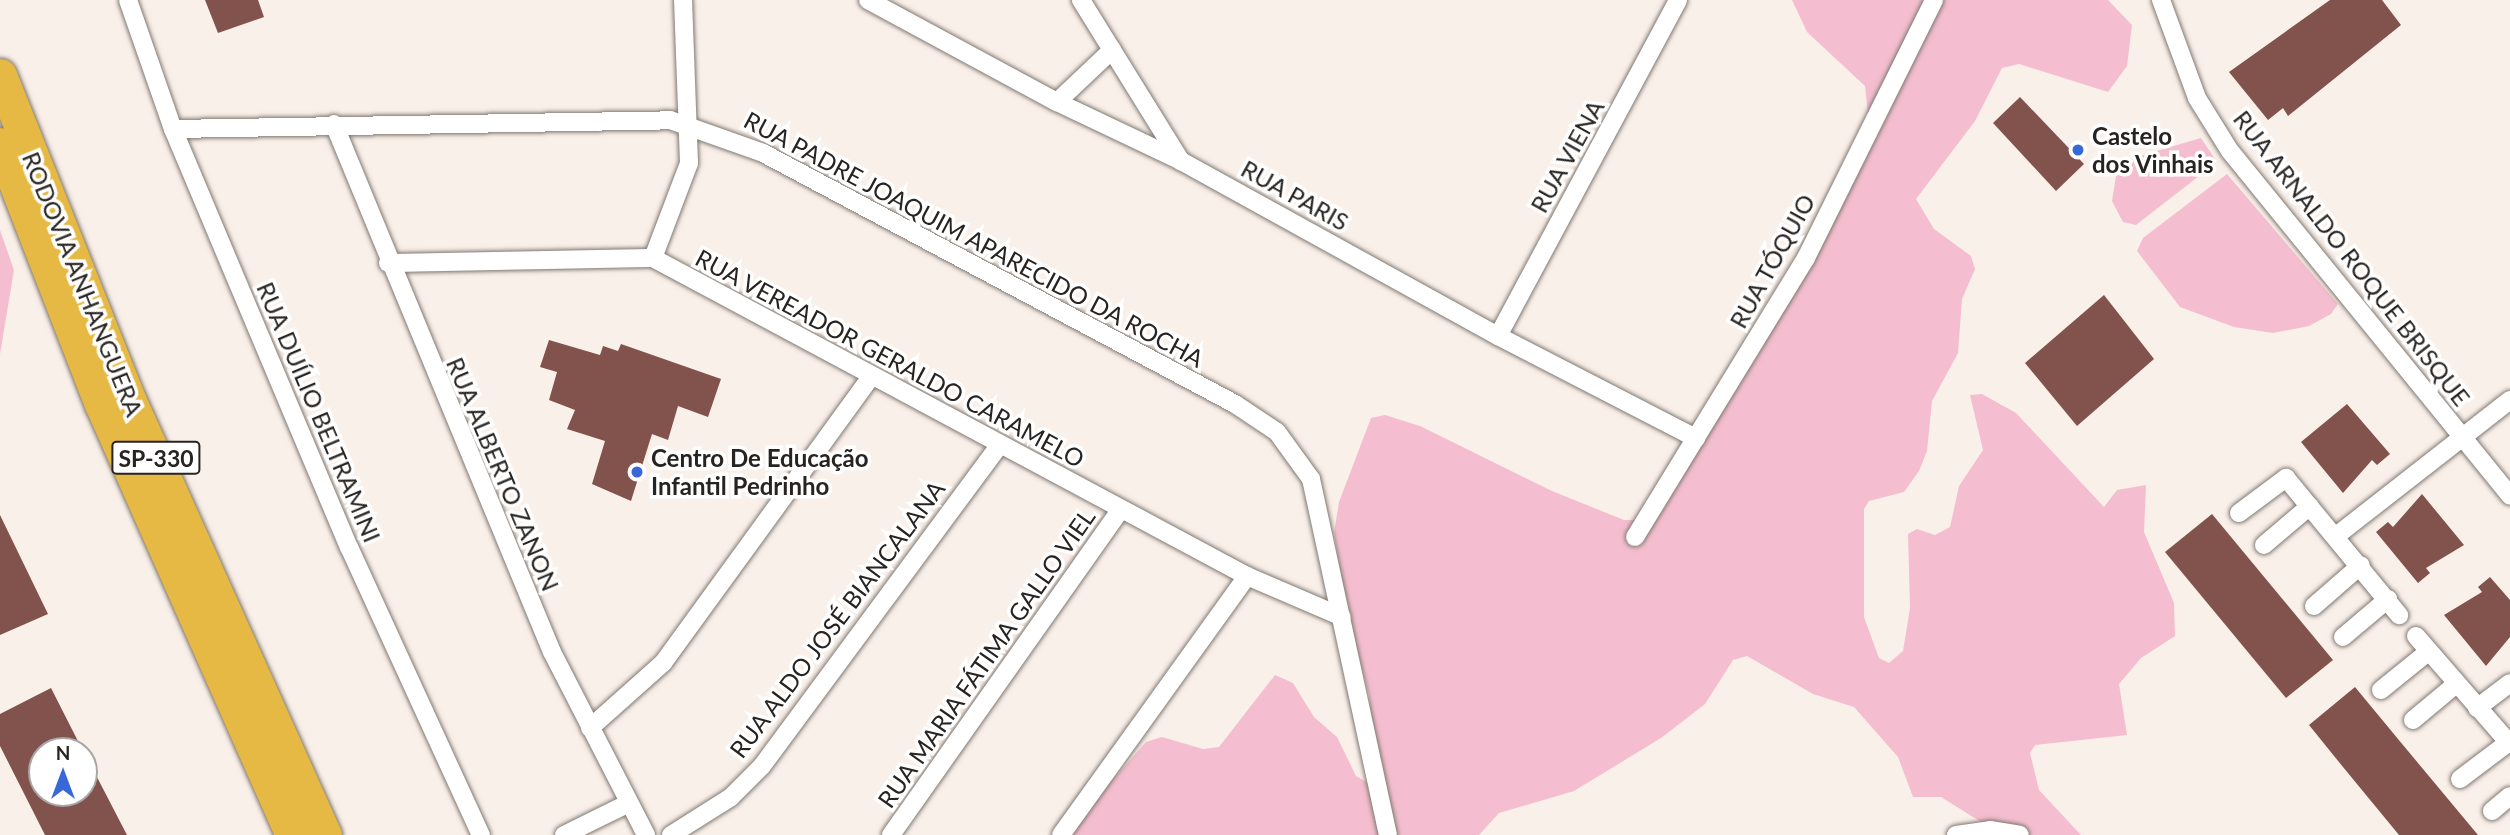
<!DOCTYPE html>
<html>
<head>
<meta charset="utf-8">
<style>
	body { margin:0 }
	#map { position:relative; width:2510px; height:835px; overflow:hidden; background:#f9f0e9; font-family:Lato,sans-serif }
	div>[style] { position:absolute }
	.green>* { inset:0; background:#f4bed0 }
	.building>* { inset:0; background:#82524c }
	.roads { filter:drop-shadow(0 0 2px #807872) drop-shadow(0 0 2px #807872) }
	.minor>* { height:18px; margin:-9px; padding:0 9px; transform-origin:9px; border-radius:9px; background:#fff }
	.motorway>* { height:33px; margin:-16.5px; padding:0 16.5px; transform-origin:16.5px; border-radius:16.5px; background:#e5b944 }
	.dots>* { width:19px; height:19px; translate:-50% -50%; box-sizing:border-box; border:4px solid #fff; border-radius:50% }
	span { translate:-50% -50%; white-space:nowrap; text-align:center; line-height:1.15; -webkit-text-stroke:7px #fff; paint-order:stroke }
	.shield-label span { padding:2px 5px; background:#fff; border:2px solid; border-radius:5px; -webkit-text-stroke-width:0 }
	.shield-label { font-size:23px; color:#272321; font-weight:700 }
	.poi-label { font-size:24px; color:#272321; font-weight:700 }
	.left { translate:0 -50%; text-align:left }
	.street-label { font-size:24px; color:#272321 }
	.north { position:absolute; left:28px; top:737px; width:70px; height:70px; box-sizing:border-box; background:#fff; border:2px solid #a9a7a6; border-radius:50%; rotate:0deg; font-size:19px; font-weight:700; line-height:28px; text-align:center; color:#272321 }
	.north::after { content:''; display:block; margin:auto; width:24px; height:32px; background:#3868d8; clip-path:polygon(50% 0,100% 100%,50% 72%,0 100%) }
</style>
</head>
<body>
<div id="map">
	<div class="green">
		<i style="clip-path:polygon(1792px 0,2108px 0,2132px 25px,2127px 66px,2108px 92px,2019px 64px,2002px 68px,1975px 121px,1916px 199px,1934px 229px,1971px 256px,1975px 269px,1962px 299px,1958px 353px,1932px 401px,1927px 451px,1919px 471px,1904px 492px,1869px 501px,1864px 509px,1864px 617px,1879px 658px,1889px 663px,1903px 651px,1910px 608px,1908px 534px,1917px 529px,1935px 535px,1950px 527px,1959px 486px,1983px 450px,1970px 395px,1982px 394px,2016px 413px,2104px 507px,2117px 490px,2146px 485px,2144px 532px,2174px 603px,2175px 636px,2141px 658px,2119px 684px,2127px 735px,2035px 745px,2030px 753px,2039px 790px,2081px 835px,2002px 835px,1941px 797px,1913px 797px,1898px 757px,1854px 707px,1813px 694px,1747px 656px,1733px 660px,1705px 704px,1661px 738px,1574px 791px,1499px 813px,1479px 835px,1064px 835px,1146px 742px,1162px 737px,1203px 749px,1219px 747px,1275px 675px,1293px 683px,1314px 717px,1337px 737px,1356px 776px,1370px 784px,1376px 763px,1369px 695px,1347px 613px,1334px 533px,1339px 502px,1371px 418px,1385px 415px,1420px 426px,1552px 491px,1624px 520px,1638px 520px,1825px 224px,1869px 123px,1865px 86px,1807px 32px)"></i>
		<i style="clip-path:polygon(2201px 138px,2217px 162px,2136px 225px,2123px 222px,2112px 201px,2116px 176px,2133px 158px)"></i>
		<i style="clip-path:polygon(2227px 174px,2338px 304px,2331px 314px,2309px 326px,2273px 333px,2234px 327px,2180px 307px,2137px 251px,2143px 238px)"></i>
		<i style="clip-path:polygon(0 230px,14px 270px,0 354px)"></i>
	</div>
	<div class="building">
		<i style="clip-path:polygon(205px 0,258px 0,264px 17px,218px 33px)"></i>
		<i style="clip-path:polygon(2330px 0,2382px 0,2401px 25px,2288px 116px,2283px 108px,2268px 120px,2229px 72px)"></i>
		<i style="clip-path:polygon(2020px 97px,2084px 164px,2056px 191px,1993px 123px)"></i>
		<i style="clip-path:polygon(2104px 295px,2154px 359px,2077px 426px,2025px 363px)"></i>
		<i style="clip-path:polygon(549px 340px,600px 355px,603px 346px,618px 351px,621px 344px,721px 379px,708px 417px,678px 406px,668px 440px,652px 434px,631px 501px,592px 484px,605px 441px,567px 429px,575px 410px,549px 400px,557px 372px,540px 367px)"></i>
		<i style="clip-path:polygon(2347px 404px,2390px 454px,2377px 465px,2372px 460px,2343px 493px,2301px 442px)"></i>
		<i style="clip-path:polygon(2422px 494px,2464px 545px,2426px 568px,2430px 573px,2418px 583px,2376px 532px,2388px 522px,2393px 527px)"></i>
		<i style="clip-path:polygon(2212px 514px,2333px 660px,2286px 698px,2165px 552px)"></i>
		<i style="clip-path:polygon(0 515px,48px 614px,0 635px)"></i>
		<i style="clip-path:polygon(2490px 577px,2510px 600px,2510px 637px,2486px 666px,2444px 615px,2482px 592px,2478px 587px)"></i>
		<i style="clip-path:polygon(2355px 687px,2398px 739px,2478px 835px,2399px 835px,2343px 767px,2309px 725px)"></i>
		<i style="clip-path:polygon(51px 688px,83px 751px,42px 751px,42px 793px,84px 793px,84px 752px,127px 835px,45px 835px,0 746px,0 714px)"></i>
	</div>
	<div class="roads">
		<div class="minor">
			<i style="left:128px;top:0;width:137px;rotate:70.8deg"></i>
			<i style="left:173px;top:129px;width:454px;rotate:67.2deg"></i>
			<i style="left:349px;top:547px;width:317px;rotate:65.4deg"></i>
			<i style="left:868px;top:0;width:215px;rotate:28.4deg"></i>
			<i style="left:1057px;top:102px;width:137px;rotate:25.4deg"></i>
			<i style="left:1181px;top:161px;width:362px;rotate:28.9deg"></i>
			<i style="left:1498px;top:336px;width:223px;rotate:27.3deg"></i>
			<i style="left:1081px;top:0;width:190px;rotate:58.2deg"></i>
			<i style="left:2161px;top:0;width:104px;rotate:69.8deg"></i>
			<i style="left:2197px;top:98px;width:62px;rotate:58.1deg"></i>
			<i style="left:2230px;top:151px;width:444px;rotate:50.9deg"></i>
			<i style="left:1057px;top:102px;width:76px;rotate:-43.4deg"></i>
			<i style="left:334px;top:124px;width:571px;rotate:67.57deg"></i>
			<i style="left:552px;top:652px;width:206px;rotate:62.8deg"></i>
			<i style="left:173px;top:129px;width:497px;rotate:-1deg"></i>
			<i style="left:670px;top:120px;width:99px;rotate:19.5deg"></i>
			<i style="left:763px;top:153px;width:535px;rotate:28deg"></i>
			<i style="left:1235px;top:404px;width:50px;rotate:33.7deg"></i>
			<i style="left:1277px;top:432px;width:58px;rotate:54.1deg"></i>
			<i style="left:1311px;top:479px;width:364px;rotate:77.8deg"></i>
			<i style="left:653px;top:258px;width:102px;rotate:-69.2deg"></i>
			<i style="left:689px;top:163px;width:163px;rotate:-92.1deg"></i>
			<i style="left:388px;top:263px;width:265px;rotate:-1.1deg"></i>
			<i style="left:653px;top:258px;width:674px;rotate:28.16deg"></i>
			<i style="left:1247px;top:576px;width:103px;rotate:23.3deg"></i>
			<i style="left:1498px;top:336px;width:381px;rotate:-61.8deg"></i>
			<i style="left:2239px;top:513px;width:59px;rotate:-36.7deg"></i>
			<i style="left:2286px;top:478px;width:178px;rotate:50.5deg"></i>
			<i style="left:2336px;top:536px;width:221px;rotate:-38deg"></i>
			<i style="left:1635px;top:537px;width:327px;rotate:-58.5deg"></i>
			<i style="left:1806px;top:258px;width:288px;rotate:-63.6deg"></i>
			<i style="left:2264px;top:545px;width:60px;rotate:-40.3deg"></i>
			<i style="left:2314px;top:606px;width:62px;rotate:-41.1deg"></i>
			<i style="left:2416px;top:636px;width:143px;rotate:49deg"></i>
			<i style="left:2343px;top:637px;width:59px;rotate:-40.2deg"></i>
			<i style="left:2381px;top:690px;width:60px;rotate:-39deg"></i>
			<i style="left:2477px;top:708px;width:41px;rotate:-37.1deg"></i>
			<i style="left:2413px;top:720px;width:56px;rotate:-39.9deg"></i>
			<i style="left:590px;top:728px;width:98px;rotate:-41.7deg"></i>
			<i style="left:663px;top:663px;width:352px;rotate:-54deg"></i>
			<i style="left:2460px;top:779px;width:61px;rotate:-37.1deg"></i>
			<i style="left:2492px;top:811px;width:23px;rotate:-40deg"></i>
			<i style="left:564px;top:835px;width:70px;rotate:-26.2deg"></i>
			<i style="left:671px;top:835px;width:71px;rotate:-32.3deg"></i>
			<i style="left:731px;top:797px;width:44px;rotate:-45deg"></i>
			<i style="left:762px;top:766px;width:398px;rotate:-53.5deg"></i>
			<i style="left:891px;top:835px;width:399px;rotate:-54.8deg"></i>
			<i style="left:1061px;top:835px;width:319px;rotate:-54.3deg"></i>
			<i style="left:1956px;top:835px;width:34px;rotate:-8deg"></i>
			<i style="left:1990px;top:830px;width:30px;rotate:9deg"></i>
		</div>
		<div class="motorway">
			<i style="left:0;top:75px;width:351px;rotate:68.3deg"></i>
			<i style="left:130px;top:401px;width:476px;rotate:65.8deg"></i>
			<i style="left:0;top:144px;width:279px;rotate:68.8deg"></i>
			<i style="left:101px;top:404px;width:471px;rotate:66.1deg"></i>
		</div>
	</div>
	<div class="dots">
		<i style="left:2078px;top:150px;background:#3868d8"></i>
		<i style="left:637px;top:472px;background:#3868d8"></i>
	</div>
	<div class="shield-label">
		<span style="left:156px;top:458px">SP-330</span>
	</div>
	<div class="poi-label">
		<span class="left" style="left:2092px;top:150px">Castelo<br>dos Vinhais</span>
		<span class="left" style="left:651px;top:472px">Centro De Educação<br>Infantil Pedrinho</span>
	</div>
	<div class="street-label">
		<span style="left:1567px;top:156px;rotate:-61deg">RUA VIENA</span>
		<span style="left:1295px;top:195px;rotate:29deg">RUA PARIS</span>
		<span style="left:974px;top:239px;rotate:28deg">RUA PADRE JOAQUIM APARECIDO DA ROCHA</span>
		<span style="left:2352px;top:258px;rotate:52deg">RUA ARNALDO ROQUE BRISQUE</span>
		<span style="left:1772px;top:261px;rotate:-61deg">RUA TÓQUIO</span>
		<span style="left:83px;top:284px;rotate:68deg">RODOVIA ANHANGUERA</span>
		<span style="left:890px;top:358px;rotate:28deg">RUA VEREADOR GERALDO CARAMELO</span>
		<span style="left:319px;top:412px;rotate:67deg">RUA DUÍLIO BELTRAMINI</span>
		<span style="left:503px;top:474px;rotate:67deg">RUA ALBERTO ZANON</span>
		<span style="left:837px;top:619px;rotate:-53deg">RUA ALDO JOSÉ BIANCALANA</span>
		<span style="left:986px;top:658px;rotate:-55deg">RUA MARIA FÁTIMA GALLO VIEL</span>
	</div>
	<div class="north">N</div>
</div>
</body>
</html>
